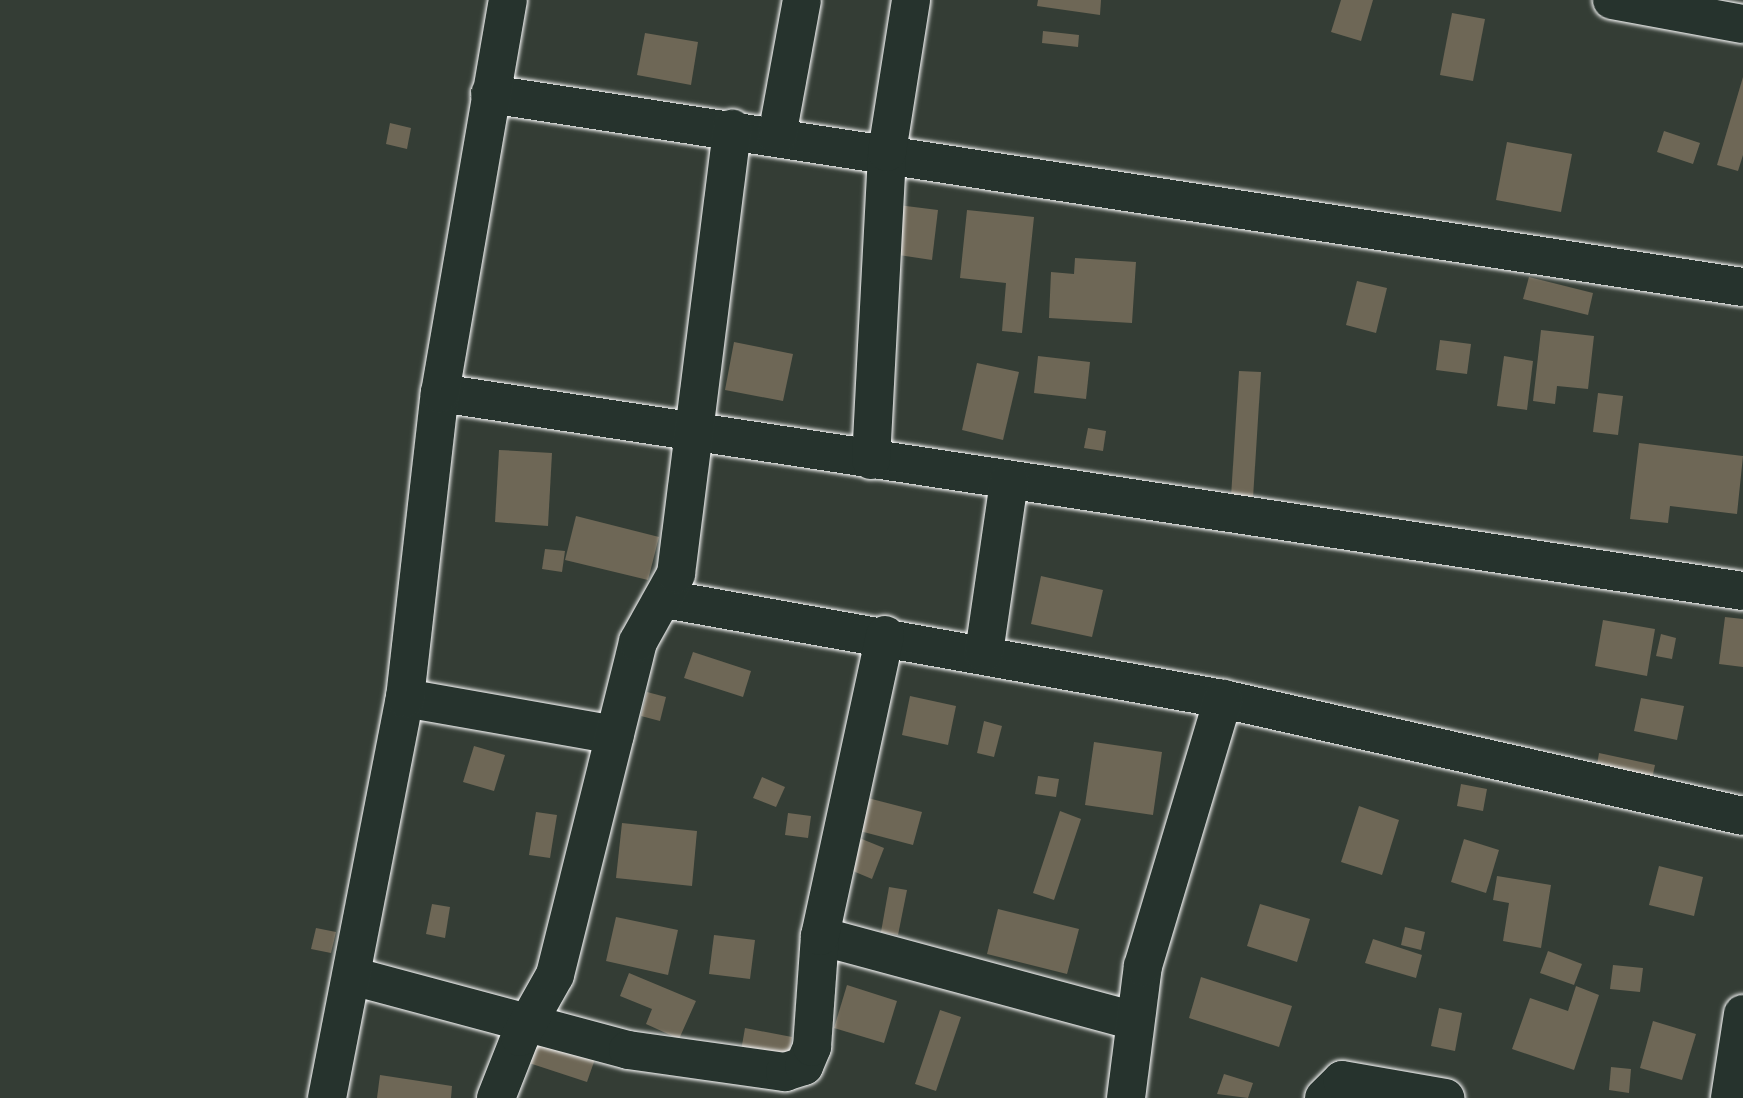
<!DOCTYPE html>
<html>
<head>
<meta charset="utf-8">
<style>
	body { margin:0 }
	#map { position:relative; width:1743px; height:1098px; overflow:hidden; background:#343d35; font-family:"Gochi Hand",sans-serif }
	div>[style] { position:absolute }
	.building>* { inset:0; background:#6e6756 }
	.roads { filter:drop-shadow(0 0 2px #fff) drop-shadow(0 0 2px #fff) }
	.minor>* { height:38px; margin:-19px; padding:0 19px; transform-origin:19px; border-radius:19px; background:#26332d }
	.major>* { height:38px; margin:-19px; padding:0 19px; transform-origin:19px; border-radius:19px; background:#26332d }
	span { translate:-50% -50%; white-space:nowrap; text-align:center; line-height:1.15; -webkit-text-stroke:7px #26332d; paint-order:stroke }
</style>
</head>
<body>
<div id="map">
	<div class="building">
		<i style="clip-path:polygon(1038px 0,1101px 0,1100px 15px,1037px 6px)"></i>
		<i style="clip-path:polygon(1341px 0,1373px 0,1361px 41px,1331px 32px)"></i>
		<i style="clip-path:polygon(1452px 13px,1485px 19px,1473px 81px,1440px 75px)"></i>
		<i style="clip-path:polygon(1043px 31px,1079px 35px,1078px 47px,1042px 43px)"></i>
		<i style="clip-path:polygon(645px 33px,698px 42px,691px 85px,637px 75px)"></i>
		<i style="clip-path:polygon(1743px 77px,1743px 155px,1738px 171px,1717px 165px)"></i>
		<i style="clip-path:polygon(390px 123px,411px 128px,407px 149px,386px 144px)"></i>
		<i style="clip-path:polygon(1664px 131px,1700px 143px,1693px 164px,1657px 152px)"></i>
		<i style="clip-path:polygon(1507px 142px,1572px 154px,1561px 212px,1496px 200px)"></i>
		<i style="clip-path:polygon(898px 205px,938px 210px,932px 260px,892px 254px)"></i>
		<i style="clip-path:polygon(967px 210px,1034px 217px,1022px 333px,1002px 331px,1006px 283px,960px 278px)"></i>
		<i style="clip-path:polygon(1075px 258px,1136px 262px,1132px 323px,1049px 318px,1051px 272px,1074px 274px)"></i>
		<i style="clip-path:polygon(1529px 277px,1593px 293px,1588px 315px,1523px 299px)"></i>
		<i style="clip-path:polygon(1357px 281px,1387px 288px,1376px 333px,1346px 325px)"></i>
		<i style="clip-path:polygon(1541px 330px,1594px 336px,1588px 389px,1557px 386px,1555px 404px,1533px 401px)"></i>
		<i style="clip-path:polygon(1440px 340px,1471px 344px,1467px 374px,1436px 370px)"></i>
		<i style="clip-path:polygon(734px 342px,793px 354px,783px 401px,725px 390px)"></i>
		<i style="clip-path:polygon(1038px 356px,1090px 362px,1086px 399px,1034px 393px)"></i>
		<i style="clip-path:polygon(1504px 356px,1533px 361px,1527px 410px,1497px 406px)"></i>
		<i style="clip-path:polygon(977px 363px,1019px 372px,1003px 440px,962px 430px)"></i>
		<i style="clip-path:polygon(1239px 371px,1261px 372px,1253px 498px,1231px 497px)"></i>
		<i style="clip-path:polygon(1598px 393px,1623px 396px,1618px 435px,1593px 432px)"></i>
		<i style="clip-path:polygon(1088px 428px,1106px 431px,1103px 451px,1084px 448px)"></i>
		<i style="clip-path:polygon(1639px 443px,1743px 456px,1737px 514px,1670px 506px,1668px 523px,1630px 519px)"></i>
		<i style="clip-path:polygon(499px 450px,552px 453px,548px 526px,495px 522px)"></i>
		<i style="clip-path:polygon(576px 516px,659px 537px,648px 580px,565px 560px)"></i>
		<i style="clip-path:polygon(545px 549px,565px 551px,562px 572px,542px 569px)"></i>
		<i style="clip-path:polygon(1041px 576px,1103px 590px,1092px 637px,1031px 624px)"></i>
		<i style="clip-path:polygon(1725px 617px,1743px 619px,1743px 667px,1719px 664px)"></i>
		<i style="clip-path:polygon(1603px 620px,1655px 629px,1647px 676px,1595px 666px)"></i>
		<i style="clip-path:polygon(1661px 634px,1676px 638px,1672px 659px,1656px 656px)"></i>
		<i style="clip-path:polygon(693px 652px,751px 671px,743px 697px,684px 678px)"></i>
		<i style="clip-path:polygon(647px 692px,666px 697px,660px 721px,641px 716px)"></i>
		<i style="clip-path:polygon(910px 696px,956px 706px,948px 745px,902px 735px)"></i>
		<i style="clip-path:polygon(1641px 698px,1684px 706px,1677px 740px,1634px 731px)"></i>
		<i style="clip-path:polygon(984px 721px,1002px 726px,994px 757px,977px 753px)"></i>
		<i style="clip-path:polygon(1094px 742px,1162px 752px,1153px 815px,1085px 805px)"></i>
		<i style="clip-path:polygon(474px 746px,505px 755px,494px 791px,463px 782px)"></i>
		<i style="clip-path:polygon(1599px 753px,1655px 765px,1650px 788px,1595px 777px)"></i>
		<i style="clip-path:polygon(1038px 776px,1059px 779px,1056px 797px,1035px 794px)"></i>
		<i style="clip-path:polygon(762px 777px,785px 787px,776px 807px,753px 798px)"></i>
		<i style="clip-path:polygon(1461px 784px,1487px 789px,1483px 811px,1457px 806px)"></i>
		<i style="clip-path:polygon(864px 797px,922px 812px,913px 845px,856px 830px)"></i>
		<i style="clip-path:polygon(1359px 806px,1399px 820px,1382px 875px,1341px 862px)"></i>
		<i style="clip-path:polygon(1060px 811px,1081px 819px,1054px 900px,1033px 893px)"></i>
		<i style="clip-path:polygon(536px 812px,557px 815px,550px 858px,529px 855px)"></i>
		<i style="clip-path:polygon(788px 813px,811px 816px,808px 838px,785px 835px)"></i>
		<i style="clip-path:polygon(622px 823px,697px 831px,692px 886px,616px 878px)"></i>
		<i style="clip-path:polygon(852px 835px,884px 848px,872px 879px,841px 866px)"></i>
		<i style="clip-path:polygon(1464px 839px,1499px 850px,1486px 893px,1451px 882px)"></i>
		<i style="clip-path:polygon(1659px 866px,1703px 877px,1694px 916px,1649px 905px)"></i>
		<i style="clip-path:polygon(1497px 876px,1551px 885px,1541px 948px,1503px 941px,1509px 903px,1493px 900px)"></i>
		<i style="clip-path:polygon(889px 887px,907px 890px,898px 935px,881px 932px)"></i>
		<i style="clip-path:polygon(432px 904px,450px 907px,445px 938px,426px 934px)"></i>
		<i style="clip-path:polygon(1260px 904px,1310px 919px,1297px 962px,1247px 946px)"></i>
		<i style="clip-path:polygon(998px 909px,1079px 929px,1067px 974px,987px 954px)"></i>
		<i style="clip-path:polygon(616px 917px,678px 930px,668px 975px,606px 961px)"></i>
		<i style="clip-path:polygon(1405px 927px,1425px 932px,1421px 950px,1401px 945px)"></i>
		<i style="clip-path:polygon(316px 928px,336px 932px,331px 953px,311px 949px)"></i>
		<i style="clip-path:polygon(714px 935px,755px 940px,750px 979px,709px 974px)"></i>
		<i style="clip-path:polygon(1373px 939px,1422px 955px,1416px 978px,1365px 963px)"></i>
		<i style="clip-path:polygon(1548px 951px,1582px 964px,1574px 985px,1540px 973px)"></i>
		<i style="clip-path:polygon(1613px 965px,1643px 968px,1640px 992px,1610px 989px)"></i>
		<i style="clip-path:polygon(629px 973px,696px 1001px,679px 1039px,646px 1024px,652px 1009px,620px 996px)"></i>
		<i style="clip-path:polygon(1201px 977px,1292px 1006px,1279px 1047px,1189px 1018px)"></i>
		<i style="clip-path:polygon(847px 985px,897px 1001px,884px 1043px,834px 1028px)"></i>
		<i style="clip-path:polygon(1576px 986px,1599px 995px,1574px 1070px,1512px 1049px,1530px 998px,1568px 1011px)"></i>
		<i style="clip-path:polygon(1439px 1008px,1462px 1013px,1455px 1051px,1431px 1046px)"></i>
		<i style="clip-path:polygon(940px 1010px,961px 1017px,936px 1091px,915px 1084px)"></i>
		<i style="clip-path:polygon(1653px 1021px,1696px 1034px,1682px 1080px,1640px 1068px)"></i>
		<i style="clip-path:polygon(745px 1028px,792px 1037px,788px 1060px,741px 1051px)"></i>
		<i style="clip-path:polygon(535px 1036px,596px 1056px,587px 1082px,526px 1062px)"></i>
		<i style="clip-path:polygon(1611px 1067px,1631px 1069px,1629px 1093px,1609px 1090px)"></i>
		<i style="clip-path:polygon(1224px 1074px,1253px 1083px,1248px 1098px,1217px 1094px)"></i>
		<i style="clip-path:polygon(380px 1075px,452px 1086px,451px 1098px,377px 1098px)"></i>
	</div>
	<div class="roads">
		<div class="minor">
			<i style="left:1612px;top:0;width:133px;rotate:10.4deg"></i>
			<i style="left:490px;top:94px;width:1268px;rotate:8.76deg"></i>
			<i style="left:777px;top:136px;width:138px;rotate:-79.6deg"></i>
			<i style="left:440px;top:393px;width:1318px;rotate:8.64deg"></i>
			<i style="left:871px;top:460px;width:308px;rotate:-87deg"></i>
			<i style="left:887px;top:152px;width:154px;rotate:-81deg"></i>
			<i style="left:665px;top:599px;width:567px;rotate:10.16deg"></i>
			<i style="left:1223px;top:699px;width:533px;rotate:12.68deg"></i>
			<i style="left:984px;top:653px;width:174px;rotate:-81.7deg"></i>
			<i style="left:405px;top:698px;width:213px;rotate:10deg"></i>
			<i style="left:820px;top:936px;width:323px;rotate:15.1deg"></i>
			<i style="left:352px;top:976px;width:286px;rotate:15deg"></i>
			<i style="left:628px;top:1050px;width:159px;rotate:8deg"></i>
			<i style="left:785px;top:1072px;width:20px;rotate:-18deg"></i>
			<i style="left:804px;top:1066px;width:21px;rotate:-67deg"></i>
			<i style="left:812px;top:1047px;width:111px;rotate:-85.9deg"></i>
			<i style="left:820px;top:936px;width:308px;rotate:-77.8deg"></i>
			<i style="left:327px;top:1098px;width:408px;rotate:-79deg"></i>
			<i style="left:405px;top:698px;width:307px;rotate:-83.5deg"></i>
			<i style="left:440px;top:393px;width:399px;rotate:-80.2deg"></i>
			<i style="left:496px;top:1098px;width:66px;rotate:-68.5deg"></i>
			<i style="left:520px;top:1037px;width:71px;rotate:-60.6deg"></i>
			<i style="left:555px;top:975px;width:343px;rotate:-76deg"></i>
			<i style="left:638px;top:642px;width:78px;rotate:-60.8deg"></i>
			<i style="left:676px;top:574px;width:449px;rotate:-82.8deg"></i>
			<i style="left:1126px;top:1098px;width:133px;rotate:-82.7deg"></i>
			<i style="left:1143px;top:966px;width:279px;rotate:-73.3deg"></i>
			<i style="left:1324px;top:1098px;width:25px;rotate:-45deg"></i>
			<i style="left:1342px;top:1080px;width:105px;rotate:9.9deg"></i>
		</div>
		<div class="major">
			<i style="left:1730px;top:1098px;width:85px;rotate:-81.2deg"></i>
		</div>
	</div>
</div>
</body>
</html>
